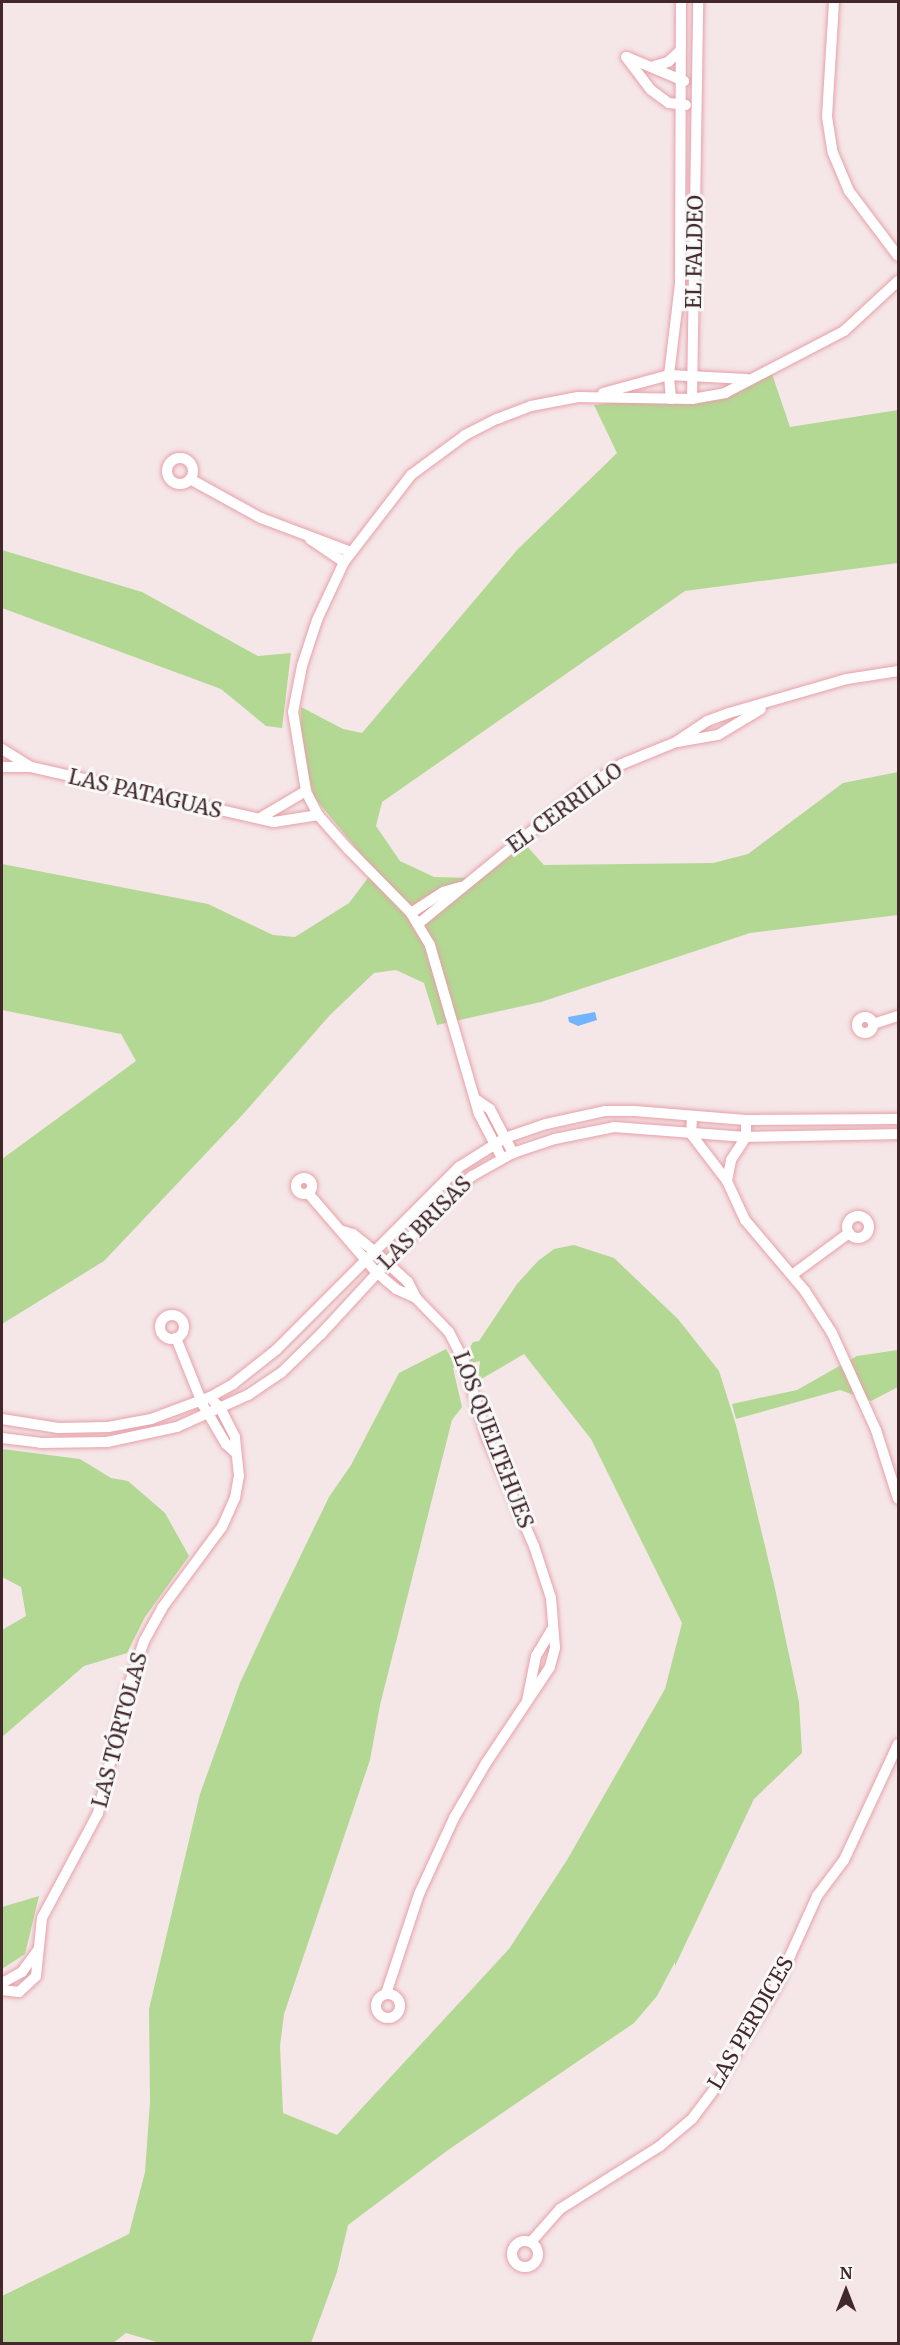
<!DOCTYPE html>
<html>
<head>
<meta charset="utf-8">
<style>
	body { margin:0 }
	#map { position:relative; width:900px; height:2345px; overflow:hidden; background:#f5e6e8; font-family:Merriweather,serif }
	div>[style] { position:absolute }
	.green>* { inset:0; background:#b3d893 }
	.water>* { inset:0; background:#73b5fc }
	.roads { filter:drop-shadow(0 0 2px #e6a1a9) drop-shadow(0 0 2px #e6a1a9) }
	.street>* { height:10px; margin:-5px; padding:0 5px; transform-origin:5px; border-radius:5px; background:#fff }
	.street>.ring { margin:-5px; padding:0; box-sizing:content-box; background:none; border:10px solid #fff; border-radius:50% }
	span { translate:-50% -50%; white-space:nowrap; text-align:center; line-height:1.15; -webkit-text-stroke:6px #f8f8f8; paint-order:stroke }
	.street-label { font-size:21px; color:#43282b }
	.frame { position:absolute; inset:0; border:3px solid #43282b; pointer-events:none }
	.north { position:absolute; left:816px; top:2261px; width:60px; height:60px; -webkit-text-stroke:4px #f8f8f8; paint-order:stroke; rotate:0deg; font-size:16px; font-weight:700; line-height:24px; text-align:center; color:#43282b }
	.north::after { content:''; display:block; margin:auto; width:21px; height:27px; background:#43282b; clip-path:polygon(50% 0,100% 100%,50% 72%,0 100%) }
</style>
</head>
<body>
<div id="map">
	<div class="green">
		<i style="clip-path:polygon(772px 374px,790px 427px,898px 410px,898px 563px,685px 591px,382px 802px,376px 826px,400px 861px,434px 877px,473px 878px,523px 842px,544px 865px,713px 863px,748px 854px,843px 783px,898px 772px,898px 915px,750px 933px,541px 1002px,437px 1025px,424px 983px,396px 970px,374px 973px,330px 1015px,245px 1112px,104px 1261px,2px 1324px,2px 1159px,136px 1061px,121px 1034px,2px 1010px,2px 864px,208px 904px,273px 935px,295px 937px,349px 903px,374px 870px,314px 797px,300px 744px,301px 707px,343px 729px,362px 733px,517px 550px,617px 453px,594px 405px,644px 399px,703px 398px)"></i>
		<i style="clip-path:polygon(2px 550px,142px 592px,258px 656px,291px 653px,282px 728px,266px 726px,221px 689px,2px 608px)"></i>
		<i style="clip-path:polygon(574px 1245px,614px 1258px,678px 1319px,719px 1371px,736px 1425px,774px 1584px,799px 1702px,802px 1753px,754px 1799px,675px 1966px,675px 1962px,657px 1996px,634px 2023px,448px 2150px,348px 2225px,337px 2272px,311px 2343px,160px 2343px,126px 2333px,113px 2343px,2px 2343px,2px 2296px,129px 2234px,145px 2172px,150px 2102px,149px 2009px,200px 1794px,240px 1683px,266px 1627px,329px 1497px,351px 1465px,399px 1373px,446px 1349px,456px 1366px,453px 1368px,462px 1407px,452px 1420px,380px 1705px,370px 1760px,284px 2014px,280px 2046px,283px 2113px,337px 2135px,509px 1949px,567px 1860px,665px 1689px,682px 1623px,591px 1439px,524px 1354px,478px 1381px,480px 1361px,471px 1363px,468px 1351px,473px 1342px,479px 1341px,517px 1284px,538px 1261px,554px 1249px)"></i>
		<i style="clip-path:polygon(898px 1350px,898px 1387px,871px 1401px,840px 1390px,736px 1419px,732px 1404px,797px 1390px,857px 1356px)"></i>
		<i style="clip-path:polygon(2px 1449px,80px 1459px,111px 1478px,128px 1481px,165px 1513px,189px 1556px,145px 1617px,127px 1653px,84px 1666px,2px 1737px,2px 1630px,26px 1616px,21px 1587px,2px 1577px)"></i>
		<i style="clip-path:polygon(39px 1896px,25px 1954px,2px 1969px,2px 1907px)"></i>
	</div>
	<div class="water">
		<i style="clip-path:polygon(595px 1012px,597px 1020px,578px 1026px,569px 1022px,568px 1017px)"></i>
	</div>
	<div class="roads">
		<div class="street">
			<i style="left:834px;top:2px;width:115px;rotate:93.5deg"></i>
			<i style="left:827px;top:117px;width:36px;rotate:81deg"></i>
			<i style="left:833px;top:153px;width:41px;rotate:67.2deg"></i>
			<i style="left:849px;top:191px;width:81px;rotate:53deg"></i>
			<i style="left:626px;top:57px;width:41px;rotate:52.9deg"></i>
			<i style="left:651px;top:90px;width:22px;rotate:36deg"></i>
			<i style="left:669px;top:103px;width:17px;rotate:7deg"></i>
			<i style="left:627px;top:57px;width:62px;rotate:22.8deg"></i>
			<i style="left:654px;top:66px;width:15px;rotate:-16deg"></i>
			<i style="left:668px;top:62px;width:16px;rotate:-43deg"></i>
			<i style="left:603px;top:393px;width:68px;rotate:-15.3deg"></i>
			<i style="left:669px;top:375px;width:78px;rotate:2.9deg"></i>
			<i style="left:671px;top:399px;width:24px;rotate:-95deg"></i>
			<i style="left:669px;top:375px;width:92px;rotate:-83.1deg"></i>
			<i style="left:680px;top:284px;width:282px;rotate:-89.8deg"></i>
			<i style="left:692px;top:399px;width:397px;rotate:-89.1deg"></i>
			<i class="ring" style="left:167px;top:458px;width:16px;height:16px"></i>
			<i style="left:190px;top:479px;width:81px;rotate:28.8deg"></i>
			<i style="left:261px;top:518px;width:96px;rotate:20.7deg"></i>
			<i style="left:310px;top:539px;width:41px;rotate:34.1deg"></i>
			<i style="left:677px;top:742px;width:42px;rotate:-9.7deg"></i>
			<i style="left:718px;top:735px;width:50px;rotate:-31.2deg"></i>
			<i style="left:2px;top:749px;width:34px;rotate:32deg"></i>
			<i style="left:2px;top:767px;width:29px"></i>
			<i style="left:31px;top:767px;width:249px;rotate:12.8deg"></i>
			<i style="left:274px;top:822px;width:45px;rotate:-9deg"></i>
			<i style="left:260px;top:818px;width:53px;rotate:-30.4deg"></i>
			<i style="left:411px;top:913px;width:38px;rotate:-33deg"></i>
			<i style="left:443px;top:892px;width:19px;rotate:-16deg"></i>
			<i style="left:418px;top:924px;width:208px;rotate:-39.3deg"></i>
			<i style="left:579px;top:792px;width:51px;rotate:-33.1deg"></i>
			<i style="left:622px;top:764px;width:58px;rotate:-22.2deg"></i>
			<i style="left:676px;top:742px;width:37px;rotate:-34deg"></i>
			<i style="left:707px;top:721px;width:23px;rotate:-20deg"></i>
			<i style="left:729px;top:713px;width:123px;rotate:-16.1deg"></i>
			<i style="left:847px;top:679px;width:52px;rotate:-8.9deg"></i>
			<i class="ring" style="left:857px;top:1017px;width:6px;height:6px"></i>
			<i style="left:873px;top:1024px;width:26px;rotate:-18deg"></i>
			<i style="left:477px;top:1100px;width:16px;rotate:35deg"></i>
			<i style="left:490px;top:1109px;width:50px;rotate:62.4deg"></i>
			<i style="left:692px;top:1117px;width:17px;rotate:93deg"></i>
			<i style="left:691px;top:1134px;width:59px;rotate:52.5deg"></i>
			<i style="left:727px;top:1181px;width:43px;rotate:65.2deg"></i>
			<i style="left:745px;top:1220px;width:93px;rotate:49.8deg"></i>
			<i style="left:805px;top:1291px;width:50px;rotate:57.3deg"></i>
			<i style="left:832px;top:1333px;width:107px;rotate:65.6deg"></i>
			<i style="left:876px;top:1430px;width:72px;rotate:72.3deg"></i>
			<i style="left:502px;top:1158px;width:50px;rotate:-117.6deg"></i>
			<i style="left:479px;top:1114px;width:176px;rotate:-106.2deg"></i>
			<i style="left:430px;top:945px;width:37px;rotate:-121deg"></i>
			<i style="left:411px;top:913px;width:90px;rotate:-134.5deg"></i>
			<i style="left:348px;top:849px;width:45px;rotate:-131.4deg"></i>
			<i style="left:318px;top:815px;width:27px;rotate:-117deg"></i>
			<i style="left:306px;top:791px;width:80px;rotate:-99.3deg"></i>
			<i style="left:293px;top:712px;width:47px;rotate:-78.9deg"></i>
			<i style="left:302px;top:666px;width:48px;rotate:-71.9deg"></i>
			<i style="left:317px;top:620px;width:64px;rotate:-65deg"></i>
			<i style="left:344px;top:562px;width:110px;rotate:-52.4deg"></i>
			<i style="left:411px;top:475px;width:67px;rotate:-36.5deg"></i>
			<i style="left:465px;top:435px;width:36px;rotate:-27deg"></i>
			<i style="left:497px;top:419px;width:36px;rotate:-21deg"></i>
			<i style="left:531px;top:406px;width:48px;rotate:-10.8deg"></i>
			<i style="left:578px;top:397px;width:114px;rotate:1deg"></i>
			<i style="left:692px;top:399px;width:34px;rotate:-10deg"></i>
			<i style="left:725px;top:393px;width:134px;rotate:-27.5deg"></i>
			<i style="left:844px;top:331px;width:74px;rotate:-42.8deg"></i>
			<i class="ring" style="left:296px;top:1178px;width:6px;height:6px"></i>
			<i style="left:727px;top:1181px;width:21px;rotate:-79deg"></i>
			<i style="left:731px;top:1160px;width:27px;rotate:-57deg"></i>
			<i style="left:746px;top:1137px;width:17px;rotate:-90deg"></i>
			<i style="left:308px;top:1193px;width:104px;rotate:49.3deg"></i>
			<i style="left:376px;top:1272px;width:26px;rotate:40deg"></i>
			<i style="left:396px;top:1289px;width:22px;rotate:24deg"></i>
			<i style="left:416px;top:1298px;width:47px;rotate:45.9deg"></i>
			<i style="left:449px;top:1332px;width:34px;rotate:63deg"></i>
			<i style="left:464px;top:1362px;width:79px;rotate:73.2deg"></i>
			<i style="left:487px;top:1438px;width:118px;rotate:66.5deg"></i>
			<i style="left:534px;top:1546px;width:55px;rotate:71.9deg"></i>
			<i style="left:551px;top:1598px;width:50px;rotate:85.4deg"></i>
			<i style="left:555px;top:1648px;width:20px;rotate:105deg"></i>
			<i style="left:550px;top:1667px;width:115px;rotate:123.7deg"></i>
			<i style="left:486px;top:1763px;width:64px;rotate:120.2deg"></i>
			<i style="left:454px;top:1818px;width:84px;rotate:114.7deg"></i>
			<i style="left:419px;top:1894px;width:105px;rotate:108.3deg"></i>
			<i class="ring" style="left:847px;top:1216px;width:12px;height:12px"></i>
			<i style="left:343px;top:1231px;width:10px;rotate:17deg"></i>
			<i style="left:353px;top:1234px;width:26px;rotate:39deg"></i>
			<i style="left:373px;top:1250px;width:47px;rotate:42.4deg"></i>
			<i style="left:408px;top:1282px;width:18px;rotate:63deg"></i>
			<i style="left:792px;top:1275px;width:71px;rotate:-36.4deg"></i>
			<i class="ring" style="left:160px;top:1315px;width:14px;height:14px"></i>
			<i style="left:176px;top:1338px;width:72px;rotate:68.1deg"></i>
			<i style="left:203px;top:1405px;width:45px;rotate:59.5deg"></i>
			<i style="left:226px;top:1444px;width:13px;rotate:42deg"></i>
			<i style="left:2px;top:1419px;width:57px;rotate:9.1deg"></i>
			<i style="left:58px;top:1428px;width:50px;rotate:-1.1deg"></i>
			<i style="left:108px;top:1427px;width:44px;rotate:-10.5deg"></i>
			<i style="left:151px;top:1419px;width:63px;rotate:-20.4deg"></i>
			<i style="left:210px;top:1397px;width:26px;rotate:-29deg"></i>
			<i style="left:233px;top:1384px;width:55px;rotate:-38.3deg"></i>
			<i style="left:276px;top:1350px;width:259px;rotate:-45deg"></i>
			<i style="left:459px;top:1167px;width:54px;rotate:-32.2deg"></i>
			<i style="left:505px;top:1138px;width:43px;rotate:-18.9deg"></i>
			<i style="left:546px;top:1124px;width:60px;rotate:-12.4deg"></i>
			<i style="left:605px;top:1111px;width:30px"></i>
			<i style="left:635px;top:1111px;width:111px;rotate:4.6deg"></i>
			<i style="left:746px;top:1120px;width:152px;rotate:-0.4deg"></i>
			<i style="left:2px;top:1438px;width:38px;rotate:7deg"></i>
			<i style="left:40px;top:1443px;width:67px;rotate:-0.9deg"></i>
			<i style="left:107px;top:1442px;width:72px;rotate:-12.1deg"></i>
			<i style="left:177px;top:1427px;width:78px;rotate:-24.3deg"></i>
			<i style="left:248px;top:1395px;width:40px;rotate:-34deg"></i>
			<i style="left:281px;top:1373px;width:56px;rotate:-44.3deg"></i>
			<i style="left:321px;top:1334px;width:180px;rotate:-47.3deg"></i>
			<i style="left:443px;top:1202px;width:39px;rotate:-42deg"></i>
			<i style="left:472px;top:1176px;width:47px;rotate:-29.3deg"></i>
			<i style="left:513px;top:1153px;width:44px;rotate:-18.4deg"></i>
			<i style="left:555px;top:1139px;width:60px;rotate:-11.5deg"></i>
			<i style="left:614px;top:1127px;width:132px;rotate:4.3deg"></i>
			<i style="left:746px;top:1137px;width:152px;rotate:-1.1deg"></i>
			<i style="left:527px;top:1701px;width:46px;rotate:-78.7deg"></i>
			<i style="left:536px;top:1656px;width:31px;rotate:-59deg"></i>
			<i style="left:2px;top:1983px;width:23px;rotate:-29deg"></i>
			<i style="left:22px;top:1972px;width:27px;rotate:-54deg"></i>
			<i style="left:2px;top:1990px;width:17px;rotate:7deg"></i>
			<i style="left:19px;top:1992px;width:23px;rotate:-43deg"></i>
			<i style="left:36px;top:1976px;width:58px;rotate:-84.1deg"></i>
			<i style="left:42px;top:1918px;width:119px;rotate:-61.9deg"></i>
			<i style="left:98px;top:1813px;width:125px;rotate:-76.6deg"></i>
			<i style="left:127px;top:1691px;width:53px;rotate:-71.2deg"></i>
			<i style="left:144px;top:1641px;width:38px;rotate:-61deg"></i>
			<i style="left:162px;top:1608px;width:101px;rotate:-53.5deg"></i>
			<i style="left:222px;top:1527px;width:32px;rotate:-66deg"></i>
			<i style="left:235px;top:1498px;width:22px;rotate:-80deg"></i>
			<i style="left:239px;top:1476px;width:39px;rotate:-96deg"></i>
			<i style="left:235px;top:1437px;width:31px;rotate:-117deg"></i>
			<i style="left:221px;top:1409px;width:16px;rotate:-133deg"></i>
			<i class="ring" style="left:376px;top:1994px;width:14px;height:14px"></i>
			<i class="ring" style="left:512px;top:2241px;width:16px;height:16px"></i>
			<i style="left:531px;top:2242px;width:44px;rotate:-48.7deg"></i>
			<i style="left:560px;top:2209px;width:118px;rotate:-32.2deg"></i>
			<i style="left:660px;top:2146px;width:42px;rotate:-40.2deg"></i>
			<i style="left:692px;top:2119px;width:39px;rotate:-53deg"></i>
			<i style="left:715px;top:2088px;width:118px;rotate:-58.9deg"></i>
			<i style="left:776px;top:1987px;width:100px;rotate:-65.7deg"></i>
			<i style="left:817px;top:1896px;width:45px;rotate:-53.1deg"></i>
			<i style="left:844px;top:1860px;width:128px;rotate:-65deg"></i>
		</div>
	</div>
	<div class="street-label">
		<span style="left:695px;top:252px;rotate:-89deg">EL FALDEO</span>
		<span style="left:145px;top:794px;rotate:13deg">LAS PATAGUAS</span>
		<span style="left:565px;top:808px;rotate:-36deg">EL CERRILLO</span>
		<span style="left:425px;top:1223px;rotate:-45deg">LAS BRISAS</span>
		<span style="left:493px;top:1440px;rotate:69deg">LOS QUELTEHUES</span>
		<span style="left:120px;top:1730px;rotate:-75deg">LAS TÓRTOLAS</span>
		<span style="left:751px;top:2023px;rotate:-60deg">LAS PERDICES</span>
	</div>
	<div class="frame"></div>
	<div class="north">N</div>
</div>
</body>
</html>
